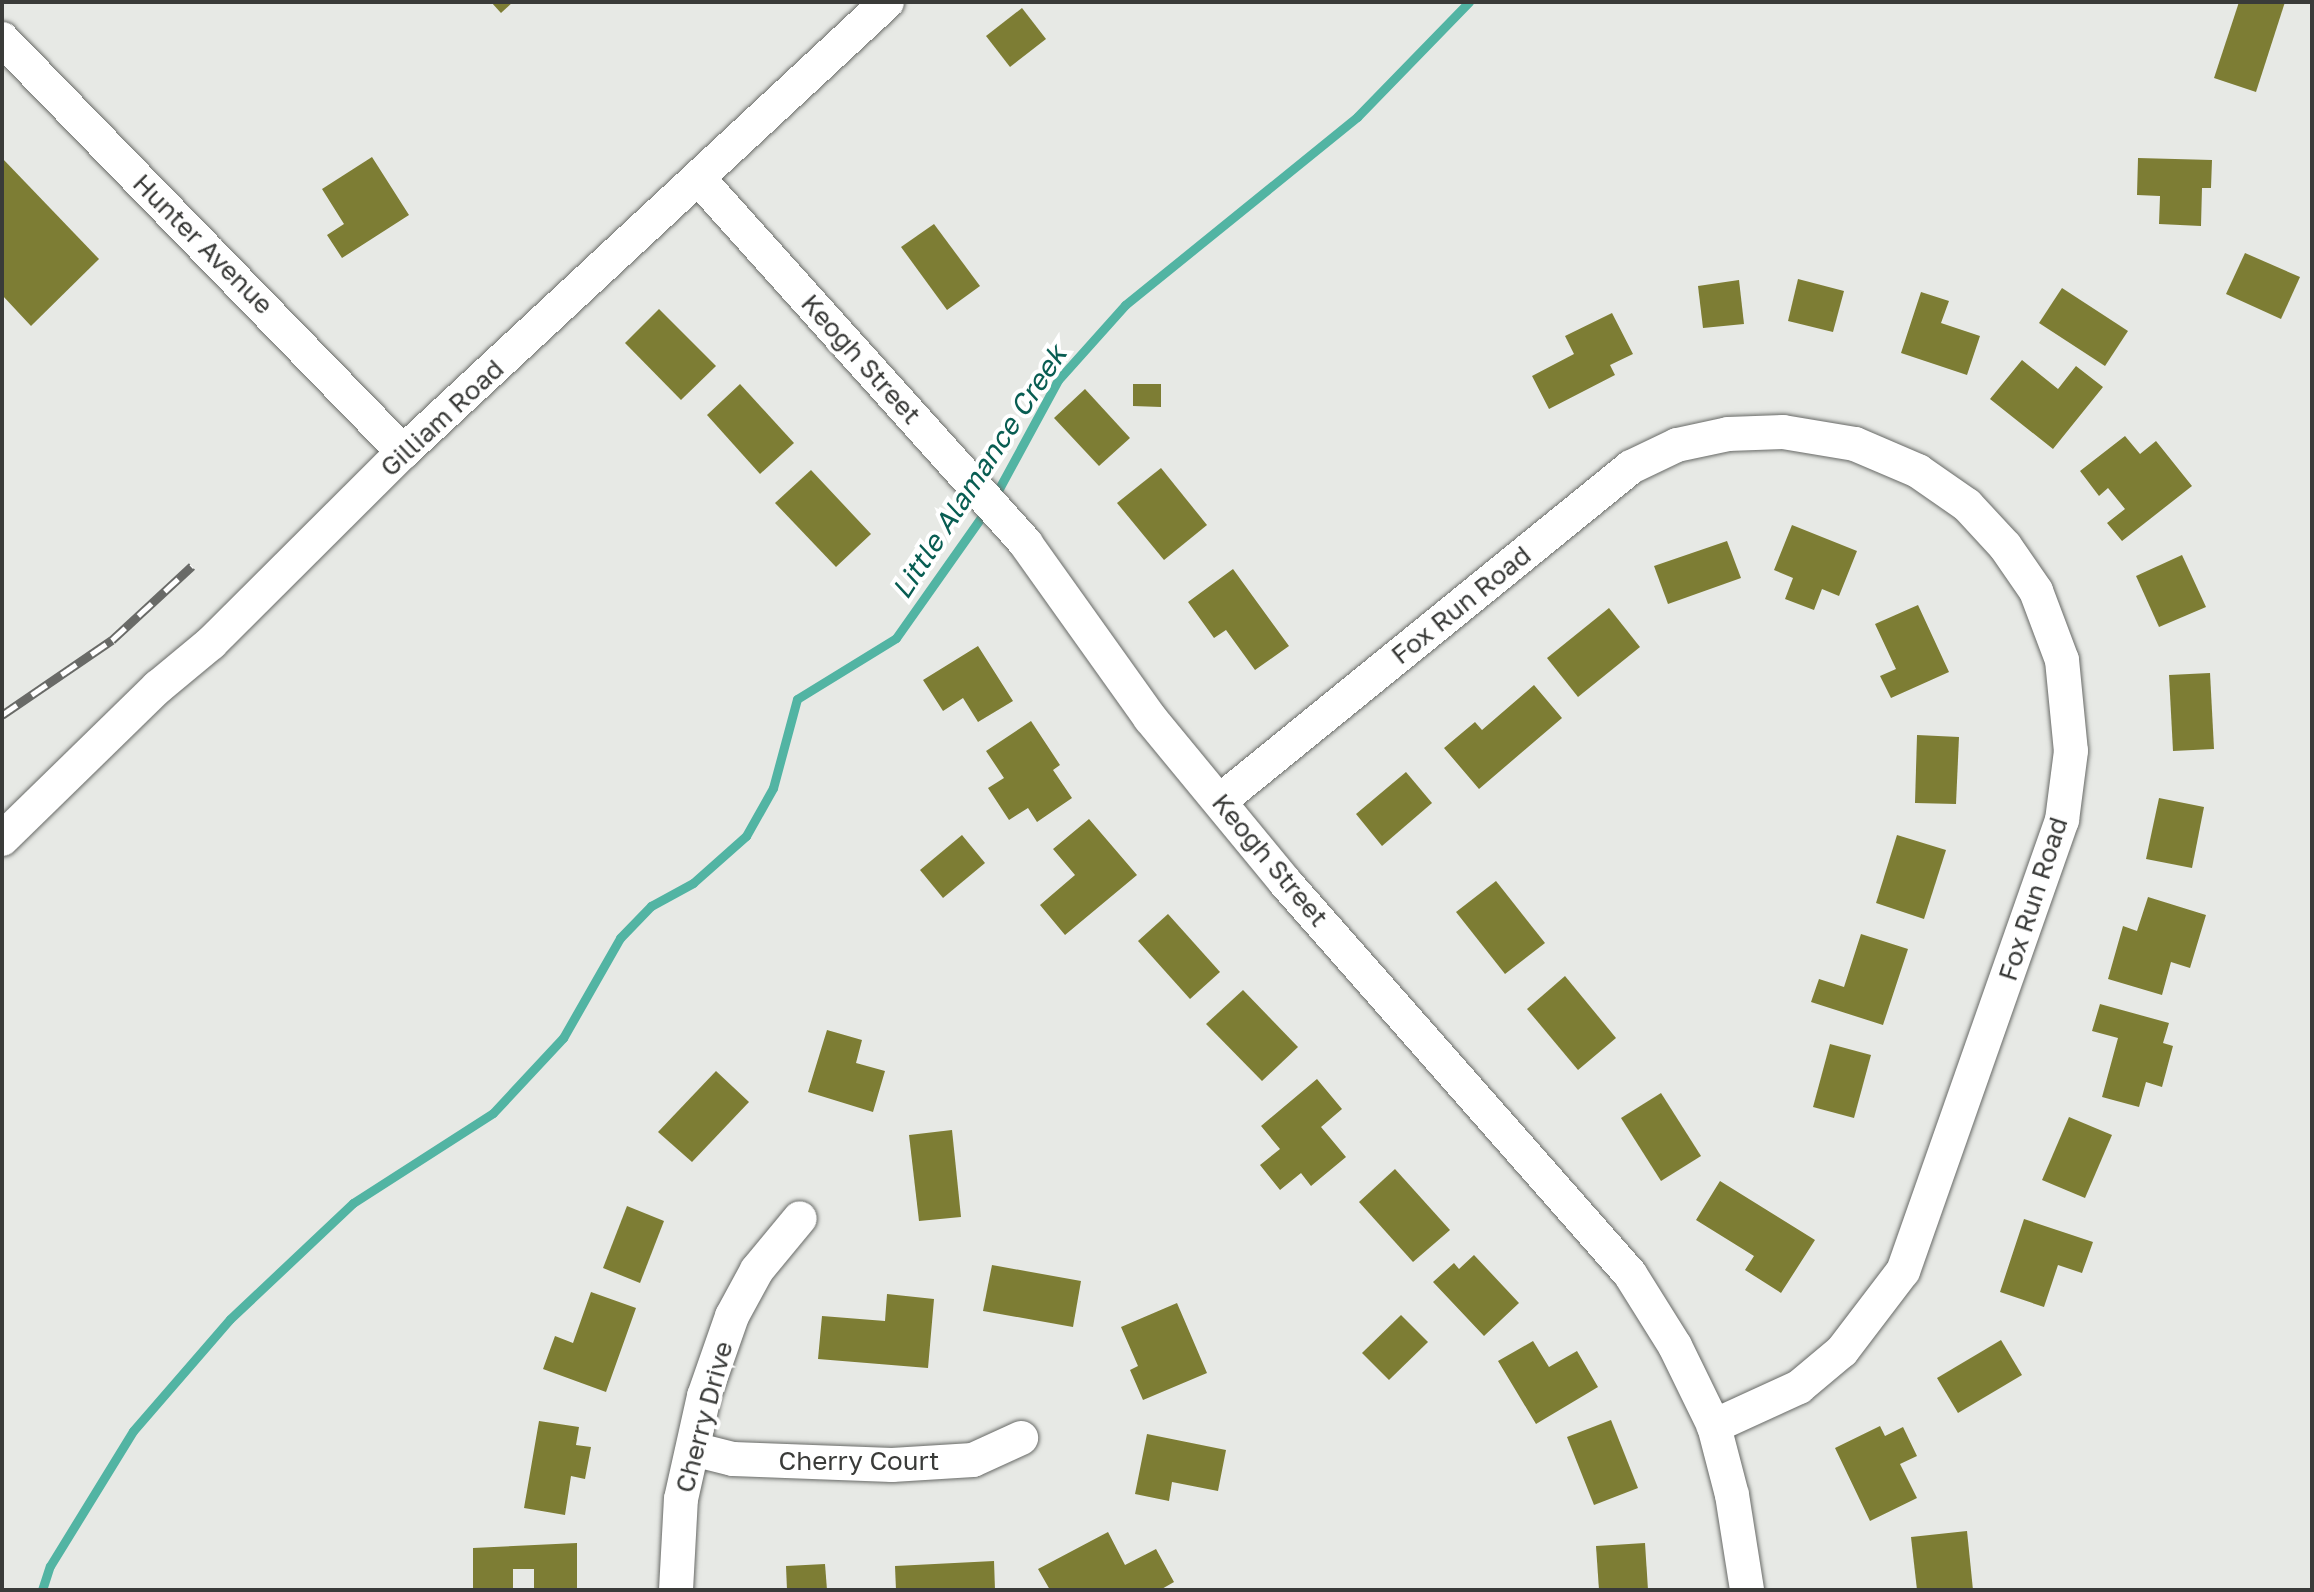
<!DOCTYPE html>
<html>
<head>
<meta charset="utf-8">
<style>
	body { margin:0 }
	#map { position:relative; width:2314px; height:1592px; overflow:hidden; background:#e7e9e5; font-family:"Golos Text",sans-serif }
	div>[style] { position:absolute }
	.stream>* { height:9px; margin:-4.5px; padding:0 4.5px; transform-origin:4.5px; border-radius:4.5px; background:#52b4a3 }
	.building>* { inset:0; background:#7d7d34 }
	.roads { filter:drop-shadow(0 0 2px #686a67) drop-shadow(0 0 2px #686a67) }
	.minor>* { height:34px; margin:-17px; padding:0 17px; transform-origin:17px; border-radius:17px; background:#fff }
	.rail>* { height:9px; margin-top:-4.5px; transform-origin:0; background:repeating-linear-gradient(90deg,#fff 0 18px,#696a67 0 36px); box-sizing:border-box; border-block:2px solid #696a67 }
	span { translate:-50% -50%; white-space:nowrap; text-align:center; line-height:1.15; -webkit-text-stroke:8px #fff; paint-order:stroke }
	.street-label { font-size:26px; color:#3a3b39 }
	.water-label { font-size:28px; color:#085d52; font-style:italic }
	.frame { position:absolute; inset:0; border:4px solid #3a3b39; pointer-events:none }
</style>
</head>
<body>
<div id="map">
	<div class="stream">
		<i style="left:995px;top:496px;width:132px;rotate:-61.5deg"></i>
		<i style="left:1058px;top:380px;width:101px;rotate:-48.2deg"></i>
		<i style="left:1125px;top:305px;width:299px;rotate:-39deg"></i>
		<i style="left:1357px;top:117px;width:161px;rotate:-45.8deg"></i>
		<i style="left:42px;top:1590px;width:25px;rotate:-72deg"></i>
		<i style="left:50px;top:1566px;width:158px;rotate:-58.4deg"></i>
		<i style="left:133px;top:1431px;width:148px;rotate:-49.1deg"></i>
		<i style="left:230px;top:1319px;width:169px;rotate:-43.3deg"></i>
		<i style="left:353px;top:1203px;width:166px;rotate:-32.7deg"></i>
		<i style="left:493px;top:1113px;width:103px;rotate:-47deg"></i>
		<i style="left:563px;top:1038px;width:115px;rotate:-60.3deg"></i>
		<i style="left:620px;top:938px;width:45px;rotate:-45.9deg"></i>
		<i style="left:651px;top:906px;width:48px;rotate:-28.7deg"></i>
		<i style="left:693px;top:883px;width:71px;rotate:-41.6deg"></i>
		<i style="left:746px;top:836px;width:55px;rotate:-60.6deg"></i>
		<i style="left:773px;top:788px;width:92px;rotate:-74.9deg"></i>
		<i style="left:797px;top:699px;width:116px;rotate:-31.6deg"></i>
		<i style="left:896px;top:638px;width:158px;rotate:-54.8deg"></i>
	</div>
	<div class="building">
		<i style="clip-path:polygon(491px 2px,513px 2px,501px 13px)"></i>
		<i style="clip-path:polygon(2239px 2px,2285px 2px,2256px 92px,2214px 78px)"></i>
		<i style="clip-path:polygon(1022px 8px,1046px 39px,1010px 67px,986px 36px)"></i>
		<i style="clip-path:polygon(372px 157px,409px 215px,342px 258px,327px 235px,344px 224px,322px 189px)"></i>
		<i style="clip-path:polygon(2px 158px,99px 259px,31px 326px,2px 295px)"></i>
		<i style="clip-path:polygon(2138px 158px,2212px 160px,2211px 188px,2202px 188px,2201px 226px,2159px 224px,2160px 196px,2137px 195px)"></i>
		<i style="clip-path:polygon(934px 224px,980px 286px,947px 310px,901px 247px)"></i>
		<i style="clip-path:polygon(2245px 253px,2300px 277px,2281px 319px,2226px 294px)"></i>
		<i style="clip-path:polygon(1798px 279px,1844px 291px,1833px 332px,1788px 321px)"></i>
		<i style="clip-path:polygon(1739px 280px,1744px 324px,1703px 328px,1698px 286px)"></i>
		<i style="clip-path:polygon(2062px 288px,2128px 331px,2105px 366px,2039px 323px)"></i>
		<i style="clip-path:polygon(1921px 292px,1949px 301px,1941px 323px,1980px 336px,1967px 375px,1901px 353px)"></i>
		<i style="clip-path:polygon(659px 309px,716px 366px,681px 400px,625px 343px)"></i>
		<i style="clip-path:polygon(1612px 313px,1633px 354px,1610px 365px,1615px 375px,1549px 409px,1532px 376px,1574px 354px,1565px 336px)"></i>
		<i style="clip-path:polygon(2022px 360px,2058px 389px,2076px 366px,2103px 387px,2053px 449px,1990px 399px)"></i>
		<i style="clip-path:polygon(740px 384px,794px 443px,760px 474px,707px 415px)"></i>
		<i style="clip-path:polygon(1133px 384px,1161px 384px,1161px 407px,1133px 406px)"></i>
		<i style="clip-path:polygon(1085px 389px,1130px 438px,1099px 466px,1054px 418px)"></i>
		<i style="clip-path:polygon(2125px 436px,2140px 454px,2156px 441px,2192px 486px,2122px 541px,2107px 523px,2125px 509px,2108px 488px,2099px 496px,2080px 471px)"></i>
		<i style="clip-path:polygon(1161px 468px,1207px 525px,1164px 560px,1117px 503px)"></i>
		<i style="clip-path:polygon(811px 470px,871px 534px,836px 567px,775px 503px)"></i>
		<i style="clip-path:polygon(1792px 525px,1857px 551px,1839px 596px,1822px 589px,1814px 610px,1785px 599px,1793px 578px,1774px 570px)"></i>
		<i style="clip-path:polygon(1727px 541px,1741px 578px,1668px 604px,1654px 566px)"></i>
		<i style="clip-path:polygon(2182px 555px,2206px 607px,2159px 627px,2136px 576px)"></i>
		<i style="clip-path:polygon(1233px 569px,1289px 646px,1255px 670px,1226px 630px,1214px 638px,1188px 602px)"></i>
		<i style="clip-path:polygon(1918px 605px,1949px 672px,1891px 698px,1880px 676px,1896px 669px,1875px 624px)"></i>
		<i style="clip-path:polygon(1609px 608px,1640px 647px,1578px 697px,1547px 658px)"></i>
		<i style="clip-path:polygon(978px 646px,1013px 701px,978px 722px,963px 698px,943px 711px,923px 680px)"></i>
		<i style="clip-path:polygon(2210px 673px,2214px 749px,2173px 751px,2169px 675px)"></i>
		<i style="clip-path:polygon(1534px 685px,1562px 718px,1479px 789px,1444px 748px,1475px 722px,1482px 730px)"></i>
		<i style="clip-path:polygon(1031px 721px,1060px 765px,1053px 770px,1072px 798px,1037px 822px,1028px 808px,1009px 820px,988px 788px,1004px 778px,986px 751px)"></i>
		<i style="clip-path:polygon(1917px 735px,1959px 737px,1956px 804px,1915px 803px)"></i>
		<i style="clip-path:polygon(1406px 772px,1432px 803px,1382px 846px,1356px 814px)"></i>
		<i style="clip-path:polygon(2159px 798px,2204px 807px,2192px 868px,2146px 859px)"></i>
		<i style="clip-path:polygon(1089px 819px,1137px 875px,1065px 935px,1040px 905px,1075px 875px,1053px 849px)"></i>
		<i style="clip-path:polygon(962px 835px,985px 863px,943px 898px,920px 870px)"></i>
		<i style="clip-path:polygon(1897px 835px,1946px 850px,1924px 919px,1876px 903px)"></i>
		<i style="clip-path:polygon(1496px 881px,1545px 943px,1505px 974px,1456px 912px)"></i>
		<i style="clip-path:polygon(2148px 897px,2206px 915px,2190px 968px,2171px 962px,2162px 995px,2108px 979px,2123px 926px,2137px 931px)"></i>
		<i style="clip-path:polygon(1168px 914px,1220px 972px,1190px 999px,1138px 941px)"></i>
		<i style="clip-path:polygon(1861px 934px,1908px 949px,1883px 1025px,1811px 1002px,1819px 979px,1844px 987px)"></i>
		<i style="clip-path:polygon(1565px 976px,1616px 1038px,1578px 1070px,1527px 1009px)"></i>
		<i style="clip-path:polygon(1243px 990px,1298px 1047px,1262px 1081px,1206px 1024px)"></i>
		<i style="clip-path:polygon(2100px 1004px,2169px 1023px,2163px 1043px,2173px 1046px,2162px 1087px,2146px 1082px,2139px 1107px,2102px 1097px,2118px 1038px,2092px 1031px)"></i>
		<i style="clip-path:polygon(827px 1030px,862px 1040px,856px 1063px,885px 1071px,873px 1112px,808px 1092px)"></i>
		<i style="clip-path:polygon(1830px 1044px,1871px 1055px,1854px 1118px,1813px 1107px)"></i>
		<i style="clip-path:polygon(716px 1071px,749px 1102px,692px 1162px,658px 1132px)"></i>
		<i style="clip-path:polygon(1317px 1079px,1342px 1109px,1321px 1127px,1346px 1157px,1311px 1186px,1301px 1173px,1280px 1190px,1260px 1165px,1280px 1149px,1261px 1126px)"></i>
		<i style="clip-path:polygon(1661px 1093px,1701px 1156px,1661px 1181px,1621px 1118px)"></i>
		<i style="clip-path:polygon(2069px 1117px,2112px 1135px,2085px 1198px,2042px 1180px)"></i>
		<i style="clip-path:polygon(952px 1130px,961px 1217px,919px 1221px,909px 1135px)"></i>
		<i style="clip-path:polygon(1395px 1169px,1450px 1230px,1413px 1262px,1359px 1202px)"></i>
		<i style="clip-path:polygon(1720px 1181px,1815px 1240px,1781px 1293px,1745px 1270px,1754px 1256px,1696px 1220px)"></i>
		<i style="clip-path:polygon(627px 1206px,664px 1221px,640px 1283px,603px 1268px)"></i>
		<i style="clip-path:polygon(2024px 1219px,2093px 1242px,2082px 1273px,2058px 1265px,2044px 1307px,2000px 1292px)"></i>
		<i style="clip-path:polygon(1474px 1255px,1519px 1303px,1484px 1336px,1433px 1282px,1454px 1263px,1459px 1269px)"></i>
		<i style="clip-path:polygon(992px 1265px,1081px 1281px,1073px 1327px,983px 1311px)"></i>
		<i style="clip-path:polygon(591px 1292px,636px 1308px,606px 1392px,543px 1369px,555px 1336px,573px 1343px)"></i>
		<i style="clip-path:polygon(887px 1294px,934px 1299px,928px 1368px,818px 1359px,822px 1316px,885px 1321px)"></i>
		<i style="clip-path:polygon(1177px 1303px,1207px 1373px,1143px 1400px,1130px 1370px,1138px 1366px,1121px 1327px)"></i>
		<i style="clip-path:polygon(1401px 1315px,1428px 1342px,1389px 1380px,1362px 1353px)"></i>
		<i style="clip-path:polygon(2001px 1340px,2022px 1375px,1958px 1413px,1937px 1378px)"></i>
		<i style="clip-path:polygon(1533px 1341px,1549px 1367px,1577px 1351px,1598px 1387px,1536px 1424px,1498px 1361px)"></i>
		<i style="clip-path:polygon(1611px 1420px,1638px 1488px,1594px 1505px,1567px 1437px)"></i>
		<i style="clip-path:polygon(539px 1421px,579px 1427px,576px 1445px,591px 1447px,585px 1479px,571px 1476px,565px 1515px,524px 1508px)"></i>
		<i style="clip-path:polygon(1880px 1426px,1885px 1436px,1903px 1427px,1917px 1456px,1900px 1464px,1917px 1498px,1870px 1521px,1835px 1448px)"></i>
		<i style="clip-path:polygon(1147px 1434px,1226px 1450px,1218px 1491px,1172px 1482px,1169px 1501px,1135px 1494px)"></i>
		<i style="clip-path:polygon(1967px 1531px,1973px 1590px,1917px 1590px,1911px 1537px)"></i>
		<i style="clip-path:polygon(1108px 1532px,1125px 1565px,1156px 1549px,1174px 1582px,1160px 1590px,1050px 1590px,1038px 1569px)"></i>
		<i style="clip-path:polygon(577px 1543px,577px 1590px,534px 1590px,534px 1569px,513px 1569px,513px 1590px,473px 1590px,473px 1548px)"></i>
		<i style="clip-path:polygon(1645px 1543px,1648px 1590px,1599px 1590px,1596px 1546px)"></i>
		<i style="clip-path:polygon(994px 1561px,995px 1590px,896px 1590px,895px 1566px)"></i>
		<i style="clip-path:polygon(825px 1564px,827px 1590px,787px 1590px,786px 1566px)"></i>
	</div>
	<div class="roads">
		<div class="minor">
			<i style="left:2px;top:39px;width:576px;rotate:45.84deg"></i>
			<i style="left:699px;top:179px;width:490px;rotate:48.1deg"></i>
			<i style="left:1026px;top:544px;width:214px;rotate:54.5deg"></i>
			<i style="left:1150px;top:718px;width:212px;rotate:50.5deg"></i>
			<i style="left:1285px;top:882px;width:522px;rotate:48.65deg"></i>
			<i style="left:1630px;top:1274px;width:85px;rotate:58deg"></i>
			<i style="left:1675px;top:1346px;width:89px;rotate:64deg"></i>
			<i style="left:1714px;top:1426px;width:71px;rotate:75.4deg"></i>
			<i style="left:1732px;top:1495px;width:96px;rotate:81deg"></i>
			<i style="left:1221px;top:800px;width:528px;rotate:-39.08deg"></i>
			<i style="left:1631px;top:467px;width:51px;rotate:-25.6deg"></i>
			<i style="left:1677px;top:445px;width:52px;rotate:-12.2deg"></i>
			<i style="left:1728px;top:434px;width:55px;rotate:-2.1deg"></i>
			<i style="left:1783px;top:432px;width:73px;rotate:9.5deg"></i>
			<i style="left:1855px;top:444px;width:69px;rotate:23.2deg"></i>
			<i style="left:1918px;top:471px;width:60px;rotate:34.8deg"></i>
			<i style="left:1967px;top:505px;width:56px;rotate:47.2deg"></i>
			<i style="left:2005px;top:546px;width:55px;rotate:55.4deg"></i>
			<i style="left:2036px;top:591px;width:74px;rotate:69.4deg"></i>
			<i style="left:2062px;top:660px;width:91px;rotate:84.4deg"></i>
			<i style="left:2071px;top:751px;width:70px;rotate:97.4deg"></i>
			<i style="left:2062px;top:820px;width:478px;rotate:109.4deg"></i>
			<i style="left:1903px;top:1271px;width:101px;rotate:127.3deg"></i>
			<i style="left:1842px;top:1351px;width:56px;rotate:140.1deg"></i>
			<i style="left:1799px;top:1387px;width:94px;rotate:155.4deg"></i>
			<i style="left:2px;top:839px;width:218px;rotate:-44.3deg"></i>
			<i style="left:158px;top:687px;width:69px;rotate:-39.7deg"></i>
			<i style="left:211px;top:643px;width:271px;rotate:-44.9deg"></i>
			<i style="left:403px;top:452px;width:661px;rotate:-42.92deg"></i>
			<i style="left:693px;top:1449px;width:41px;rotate:14deg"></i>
			<i style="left:733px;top:1459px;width:159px;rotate:2.2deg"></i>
			<i style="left:892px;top:1465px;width:81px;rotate:-3.5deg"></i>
			<i style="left:973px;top:1460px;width:53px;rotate:-24.6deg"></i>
			<i style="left:676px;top:1590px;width:91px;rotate:-86.9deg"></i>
			<i style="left:681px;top:1499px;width:106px;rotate:-77.4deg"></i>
			<i style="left:704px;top:1396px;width:85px;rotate:-70.7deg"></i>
			<i style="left:732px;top:1316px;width:52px;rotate:-61.5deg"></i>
			<i style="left:757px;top:1270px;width:67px;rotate:-50.4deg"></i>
		</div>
	</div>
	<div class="rail">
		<i style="left:2px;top:715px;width:133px;rotate:-34.3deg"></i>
		<i style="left:112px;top:640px;width:109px;rotate:-42.8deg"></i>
	</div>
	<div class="street-label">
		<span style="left:203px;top:244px;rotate:45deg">Hunter Avenue</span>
		<span style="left:861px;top:359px;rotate:48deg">Keogh Street</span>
		<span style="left:442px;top:418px;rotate:-43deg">Gilliam Road</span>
		<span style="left:1461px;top:605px;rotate:-39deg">Fox Run Road</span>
		<span style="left:1270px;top:860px;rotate:50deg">Keogh Street</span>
		<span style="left:2033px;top:899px;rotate:-72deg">Fox Run Road</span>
		<span style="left:704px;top:1417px;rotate:-75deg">Cherry Drive</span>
		<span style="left:859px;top:1461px">Cherry Court</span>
	</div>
	<div class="water-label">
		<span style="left:979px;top:472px;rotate:-57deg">Little Alamance Creek</span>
	</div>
	<div class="frame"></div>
</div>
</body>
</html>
